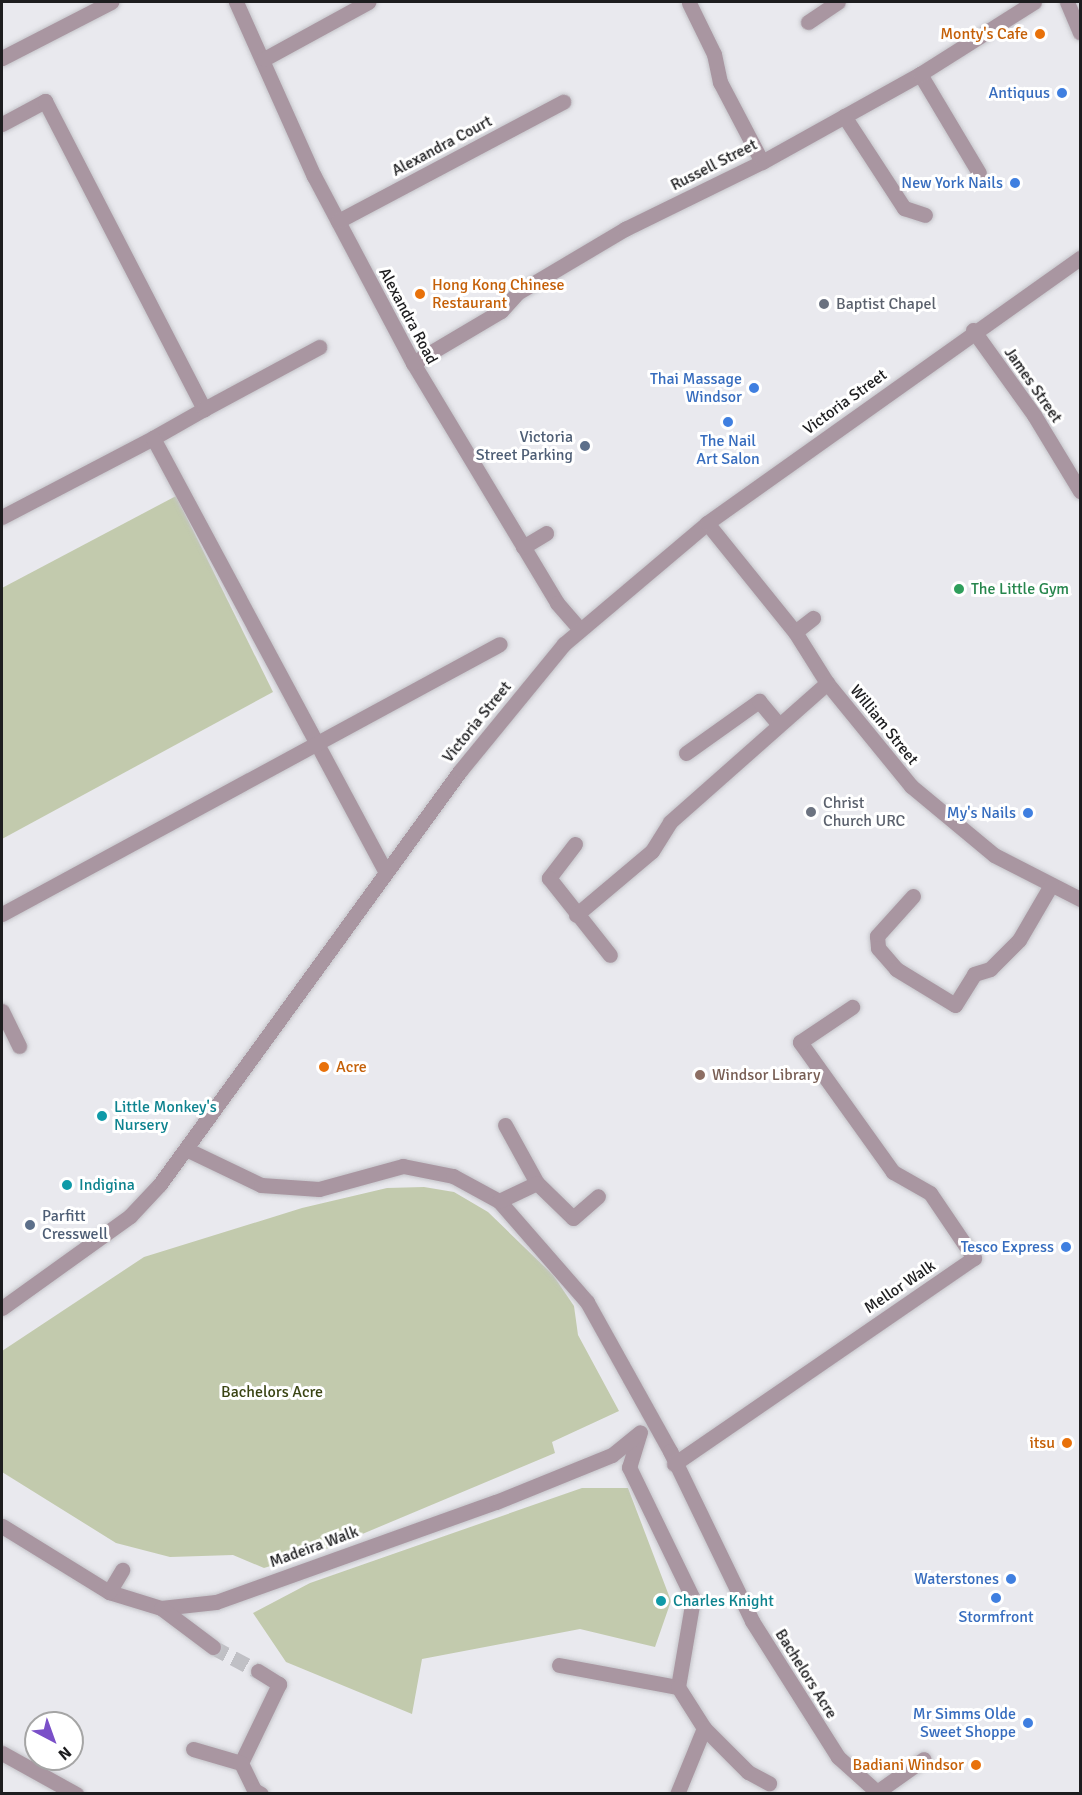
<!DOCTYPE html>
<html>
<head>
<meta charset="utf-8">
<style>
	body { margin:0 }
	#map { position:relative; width:1082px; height:1795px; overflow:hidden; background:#e9e9ee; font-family:Signika,sans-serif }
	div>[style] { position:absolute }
	.green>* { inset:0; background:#c2caad }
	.minor-tunnel>* { height:15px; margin-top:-7.5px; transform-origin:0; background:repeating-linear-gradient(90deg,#c0c0c5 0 15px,transparent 0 23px) }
	.roads { filter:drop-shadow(0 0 2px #c4c4c9) drop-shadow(0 0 2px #c4c4c9) }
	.minor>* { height:15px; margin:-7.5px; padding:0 7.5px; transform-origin:7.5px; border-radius:7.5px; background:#a996a1 }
	.dots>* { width:16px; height:16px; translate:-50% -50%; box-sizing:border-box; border:3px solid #fff; border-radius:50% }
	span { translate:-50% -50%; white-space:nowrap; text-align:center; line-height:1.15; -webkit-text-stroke:6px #fff; paint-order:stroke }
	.food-label { font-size:16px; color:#c56008 }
	.right { translate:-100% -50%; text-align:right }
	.left { translate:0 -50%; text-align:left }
	.shop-label { font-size:16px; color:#366cbe }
	.street-label { font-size:16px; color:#1d1d1f }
	.worship-label { font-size:16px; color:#5b616d }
	.service-label { font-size:16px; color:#4e5e75 }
	.leisure-label { font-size:16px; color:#27864d }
	.education-label { font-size:16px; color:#785e54 }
	.culture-label { font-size:16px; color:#0d838f }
	.park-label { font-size:16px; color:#3a4413 }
	.frame { position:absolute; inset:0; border:3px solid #1d1d1f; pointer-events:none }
	.north { position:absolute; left:24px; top:1711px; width:60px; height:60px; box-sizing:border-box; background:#fff; border:2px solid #a5a5a5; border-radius:50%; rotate:139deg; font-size:16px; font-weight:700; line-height:24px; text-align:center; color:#1d1d1f }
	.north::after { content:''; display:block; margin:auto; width:21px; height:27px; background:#7a4fc8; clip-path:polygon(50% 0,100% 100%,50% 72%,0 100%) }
</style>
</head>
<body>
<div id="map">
	<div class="green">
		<i style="clip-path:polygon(176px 496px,273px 692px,2px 839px,2px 588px)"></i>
		<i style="clip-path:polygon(424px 1187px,454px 1192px,488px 1212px,553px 1275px,574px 1306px,578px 1335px,619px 1411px,552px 1442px,555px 1453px,329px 1548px,264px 1568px,233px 1555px,170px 1557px,116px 1543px,2px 1472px,2px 1351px,144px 1257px,302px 1208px,387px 1188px)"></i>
		<i style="clip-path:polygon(582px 1488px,628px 1488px,671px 1601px,655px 1647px,580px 1629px,422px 1659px,412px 1714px,286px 1662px,253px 1613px,310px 1583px)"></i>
	</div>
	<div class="minor-tunnel">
		<i style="left:213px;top:1647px;width:51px;rotate:28.1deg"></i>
	</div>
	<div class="roads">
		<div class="minor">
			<i style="left:236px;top:2px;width:191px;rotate:65.9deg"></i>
			<i style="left:314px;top:176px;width:212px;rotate:62.1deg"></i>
			<i style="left:413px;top:363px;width:280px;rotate:59deg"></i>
			<i style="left:557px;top:603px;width:35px;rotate:49deg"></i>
			<i style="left:1067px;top:2px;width:33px;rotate:67deg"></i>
			<i style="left:689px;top:3px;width:57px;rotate:63.9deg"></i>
			<i style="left:714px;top:54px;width:29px;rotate:78deg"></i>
			<i style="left:720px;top:82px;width:90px;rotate:62.3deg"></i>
			<i style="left:808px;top:22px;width:36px;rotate:-34deg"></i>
			<i style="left:2px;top:58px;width:123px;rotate:-27.2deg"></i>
			<i style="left:264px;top:59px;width:119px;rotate:-28.7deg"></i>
			<i style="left:920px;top:74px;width:115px;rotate:59.2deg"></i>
			<i style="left:844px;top:116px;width:110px;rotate:56.9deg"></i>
			<i style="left:904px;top:208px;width:22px;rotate:18deg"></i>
			<i style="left:2px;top:124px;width:49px;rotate:-28.1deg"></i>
			<i style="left:45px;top:101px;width:347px;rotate:62.7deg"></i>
			<i style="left:204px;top:409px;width:59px;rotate:150.4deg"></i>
			<i style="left:338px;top:221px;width:255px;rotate:-27.9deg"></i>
			<i style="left:973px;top:330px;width:105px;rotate:54.3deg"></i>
			<i style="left:1034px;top:415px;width:89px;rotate:58.8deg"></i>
			<i style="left:413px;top:363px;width:102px;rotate:-30.6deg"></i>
			<i style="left:501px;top:311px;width:24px;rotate:-48deg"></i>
			<i style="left:517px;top:293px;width:126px;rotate:-30.7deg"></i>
			<i style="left:625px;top:229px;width:153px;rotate:-26.1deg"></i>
			<i style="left:762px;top:162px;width:181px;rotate:-29.1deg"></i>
			<i style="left:920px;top:74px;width:135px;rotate:-32.3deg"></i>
			<i style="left:204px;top:409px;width:131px;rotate:-28.3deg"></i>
			<i style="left:2px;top:517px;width:170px;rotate:-27.6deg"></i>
			<i style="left:153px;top:438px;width:493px;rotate:61.8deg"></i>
			<i style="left:707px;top:523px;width:140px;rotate:51.1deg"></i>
			<i style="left:795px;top:632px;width:60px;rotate:57.9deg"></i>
			<i style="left:827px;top:683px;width:133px;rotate:50.8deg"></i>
			<i style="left:911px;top:786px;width:108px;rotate:39.7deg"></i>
			<i style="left:994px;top:855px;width:97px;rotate:27.1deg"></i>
			<i style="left:523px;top:547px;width:27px;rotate:-31deg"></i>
			<i style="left:795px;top:632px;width:23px;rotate:-38deg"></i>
			<i style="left:686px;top:753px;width:90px;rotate:-35.5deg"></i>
			<i style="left:759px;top:701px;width:31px;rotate:50deg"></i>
			<i style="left:575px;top:844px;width:43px;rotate:127.4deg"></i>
			<i style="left:549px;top:878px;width:98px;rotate:51.6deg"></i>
			<i style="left:913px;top:896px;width:54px;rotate:132deg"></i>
			<i style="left:877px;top:936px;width:12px;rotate:85deg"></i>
			<i style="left:878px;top:948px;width:28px;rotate:49deg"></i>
			<i style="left:896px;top:969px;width:69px;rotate:31.4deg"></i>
			<i style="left:955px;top:1005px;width:36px;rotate:-58deg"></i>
			<i style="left:974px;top:974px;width:17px;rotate:-17deg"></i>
			<i style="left:990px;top:969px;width:41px;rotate:-45deg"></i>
			<i style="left:1019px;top:940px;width:64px;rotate:-59.8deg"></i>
			<i style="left:2px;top:914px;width:566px;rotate:-28.47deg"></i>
			<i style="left:576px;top:915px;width:99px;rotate:-40.1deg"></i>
			<i style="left:652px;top:851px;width:34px;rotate:-58deg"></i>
			<i style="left:670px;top:822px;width:210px;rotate:-41.5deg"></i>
			<i style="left:2px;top:1011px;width:39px;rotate:64deg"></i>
			<i style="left:505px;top:1125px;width:66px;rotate:61.1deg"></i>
			<i style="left:537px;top:1183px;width:50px;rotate:44.2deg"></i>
			<i style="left:573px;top:1218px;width:33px;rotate:-41deg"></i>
			<i style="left:188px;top:1150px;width:81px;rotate:25.6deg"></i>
			<i style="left:261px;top:1185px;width:58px;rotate:3.9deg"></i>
			<i style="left:319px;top:1189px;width:87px;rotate:-15.3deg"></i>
			<i style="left:403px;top:1166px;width:51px;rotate:11.3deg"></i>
			<i style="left:453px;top:1176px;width:52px;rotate:28.5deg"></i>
			<i style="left:499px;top:1201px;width:134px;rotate:48.9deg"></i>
			<i style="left:587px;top:1302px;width:171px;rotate:60.9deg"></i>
			<i style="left:670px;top:1451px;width:189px;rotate:64.2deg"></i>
			<i style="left:752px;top:1621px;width:161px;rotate:57.7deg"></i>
			<i style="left:838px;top:1757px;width:52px;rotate:41.9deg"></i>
			<i style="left:877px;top:1792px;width:57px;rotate:-35.1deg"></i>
			<i style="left:499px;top:1201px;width:42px;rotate:-25.3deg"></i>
			<i style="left:2px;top:1308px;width:158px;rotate:-35.7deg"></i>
			<i style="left:130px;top:1216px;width:44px;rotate:-46.8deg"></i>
			<i style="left:160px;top:1184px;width:510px;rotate:-54.01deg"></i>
			<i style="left:460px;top:771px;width:164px;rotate:-50.7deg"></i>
			<i style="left:564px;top:644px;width:187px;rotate:-40.2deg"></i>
			<i style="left:707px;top:523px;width:458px;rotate:-35.4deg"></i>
			<i style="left:639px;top:1435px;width:34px;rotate:107deg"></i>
			<i style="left:629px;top:1467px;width:147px;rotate:64.1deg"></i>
			<i style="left:693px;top:1599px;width:89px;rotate:99.7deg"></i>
			<i style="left:674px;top:1464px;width:364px;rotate:-34.5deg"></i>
			<i style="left:974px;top:1258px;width:78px;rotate:-124.1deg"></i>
			<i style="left:930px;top:1193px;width:43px;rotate:-150.4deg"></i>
			<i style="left:893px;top:1172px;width:160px;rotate:-125.6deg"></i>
			<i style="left:800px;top:1042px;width:63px;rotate:-33.9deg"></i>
			<i style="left:2px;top:1526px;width:126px;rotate:31.7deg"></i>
			<i style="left:109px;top:1592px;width:54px;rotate:17.1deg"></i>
			<i style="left:161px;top:1608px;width:55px;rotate:-6.2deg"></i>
			<i style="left:216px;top:1602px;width:297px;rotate:-19.7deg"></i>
			<i style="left:496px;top:1502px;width:125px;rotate:-22.1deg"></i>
			<i style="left:612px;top:1455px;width:36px;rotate:-39deg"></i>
			<i style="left:109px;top:1592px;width:26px;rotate:-59deg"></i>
			<i style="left:161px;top:1608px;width:65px;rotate:36.9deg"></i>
			<i style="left:559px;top:1665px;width:121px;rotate:10.5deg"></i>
			<i style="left:678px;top:1687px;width:49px;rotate:57.6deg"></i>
			<i style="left:704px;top:1728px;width:71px;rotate:112.2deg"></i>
			<i style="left:258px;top:1671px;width:25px;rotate:32deg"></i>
			<i style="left:279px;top:1684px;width:88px;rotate:115.7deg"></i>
			<i style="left:241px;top:1763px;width:30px;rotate:64deg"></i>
			<i style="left:254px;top:1790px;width:8px;rotate:30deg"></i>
			<i style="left:704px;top:1728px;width:62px;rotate:45deg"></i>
			<i style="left:748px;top:1772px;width:24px;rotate:28deg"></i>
			<i style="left:193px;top:1749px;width:50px;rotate:16.3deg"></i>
			<i style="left:2px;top:1753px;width:85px;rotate:29deg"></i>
		</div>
	</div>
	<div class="dots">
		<i style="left:1040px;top:34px;background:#e8710a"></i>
		<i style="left:1062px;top:93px;background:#3f7fe0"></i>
		<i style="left:1015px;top:183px;background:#3f7fe0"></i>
		<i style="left:420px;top:294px;background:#e8710a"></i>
		<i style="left:824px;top:304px;background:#6b7280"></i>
		<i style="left:754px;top:388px;background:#3f7fe0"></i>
		<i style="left:728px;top:422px;background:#3f7fe0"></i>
		<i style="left:585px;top:446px;background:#5c6f8a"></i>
		<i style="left:959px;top:589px;background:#2e9e5b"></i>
		<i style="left:811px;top:812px;background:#6b7280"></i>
		<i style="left:1028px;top:813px;background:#3f7fe0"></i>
		<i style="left:324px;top:1067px;background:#e8710a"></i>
		<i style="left:700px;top:1075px;background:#8d6e63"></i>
		<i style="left:102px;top:1116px;background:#0f9aa8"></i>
		<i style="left:67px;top:1185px;background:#0f9aa8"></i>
		<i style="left:30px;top:1225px;background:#5c6f8a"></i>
		<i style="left:1066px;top:1247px;background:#3f7fe0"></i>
		<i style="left:1067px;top:1443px;background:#e8710a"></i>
		<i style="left:1011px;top:1579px;background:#3f7fe0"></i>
		<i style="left:996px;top:1598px;background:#3f7fe0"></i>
		<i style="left:661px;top:1601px;background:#0f9aa8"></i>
		<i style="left:1028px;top:1723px;background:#3f7fe0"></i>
		<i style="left:976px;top:1765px;background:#e8710a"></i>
	</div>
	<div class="food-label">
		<span class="right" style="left:1028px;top:34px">Monty's Cafe</span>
		<span class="left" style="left:432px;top:294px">Hong Kong Chinese<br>Restaurant</span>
		<span class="left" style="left:336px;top:1067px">Acre</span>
		<span class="right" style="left:1055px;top:1443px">itsu</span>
		<span class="right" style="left:964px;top:1765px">Badiani Windsor</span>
	</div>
	<div class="shop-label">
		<span class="right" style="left:1050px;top:93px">Antiquus</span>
		<span class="right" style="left:1003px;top:183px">New York Nails</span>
		<span class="right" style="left:742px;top:388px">Thai Massage<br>Windsor</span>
		<span style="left:728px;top:450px">The Nail<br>Art Salon</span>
		<span class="right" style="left:1016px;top:813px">My's Nails</span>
		<span class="right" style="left:1054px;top:1247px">Tesco Express</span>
		<span class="right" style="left:999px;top:1579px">Waterstones</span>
		<span style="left:996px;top:1617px">Stormfront</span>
		<span class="right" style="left:1016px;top:1723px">Mr Simms Olde<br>Sweet Shoppe</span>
	</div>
	<div class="street-label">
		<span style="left:442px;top:146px;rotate:-28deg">Alexandra Court</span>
		<span style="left:714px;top:165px;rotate:-27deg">Russell Street</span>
		<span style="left:408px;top:316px;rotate:62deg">Alexandra Road</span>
		<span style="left:1033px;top:385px;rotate:55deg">James Street</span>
		<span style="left:845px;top:402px;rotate:-36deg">Victoria Street</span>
		<span style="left:477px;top:722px;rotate:-51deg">Victoria Street</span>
		<span style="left:884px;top:725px;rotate:51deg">William Street</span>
		<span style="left:900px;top:1287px;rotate:-34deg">Mellor Walk</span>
		<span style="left:314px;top:1547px;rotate:-20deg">Madeira Walk</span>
		<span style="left:806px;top:1674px;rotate:58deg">Bachelors Acre</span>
	</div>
	<div class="worship-label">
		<span class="left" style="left:836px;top:304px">Baptist Chapel</span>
		<span class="left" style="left:823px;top:812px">Christ<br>Church URC</span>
	</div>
	<div class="service-label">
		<span class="right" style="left:573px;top:446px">Victoria<br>Street Parking</span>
		<span class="left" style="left:42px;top:1225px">Parfitt<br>Cresswell</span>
	</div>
	<div class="leisure-label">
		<span class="left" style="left:971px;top:589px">The Little Gym</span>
	</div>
	<div class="education-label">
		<span class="left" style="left:712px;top:1075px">Windsor Library</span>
	</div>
	<div class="culture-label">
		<span class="left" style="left:114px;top:1116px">Little Monkey's<br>Nursery</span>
		<span class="left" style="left:79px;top:1185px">Indigina</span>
		<span class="left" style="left:673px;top:1601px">Charles Knight</span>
	</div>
	<div class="park-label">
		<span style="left:272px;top:1392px">Bachelors Acre</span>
	</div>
	<div class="frame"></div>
	<div class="north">N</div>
</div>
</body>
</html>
